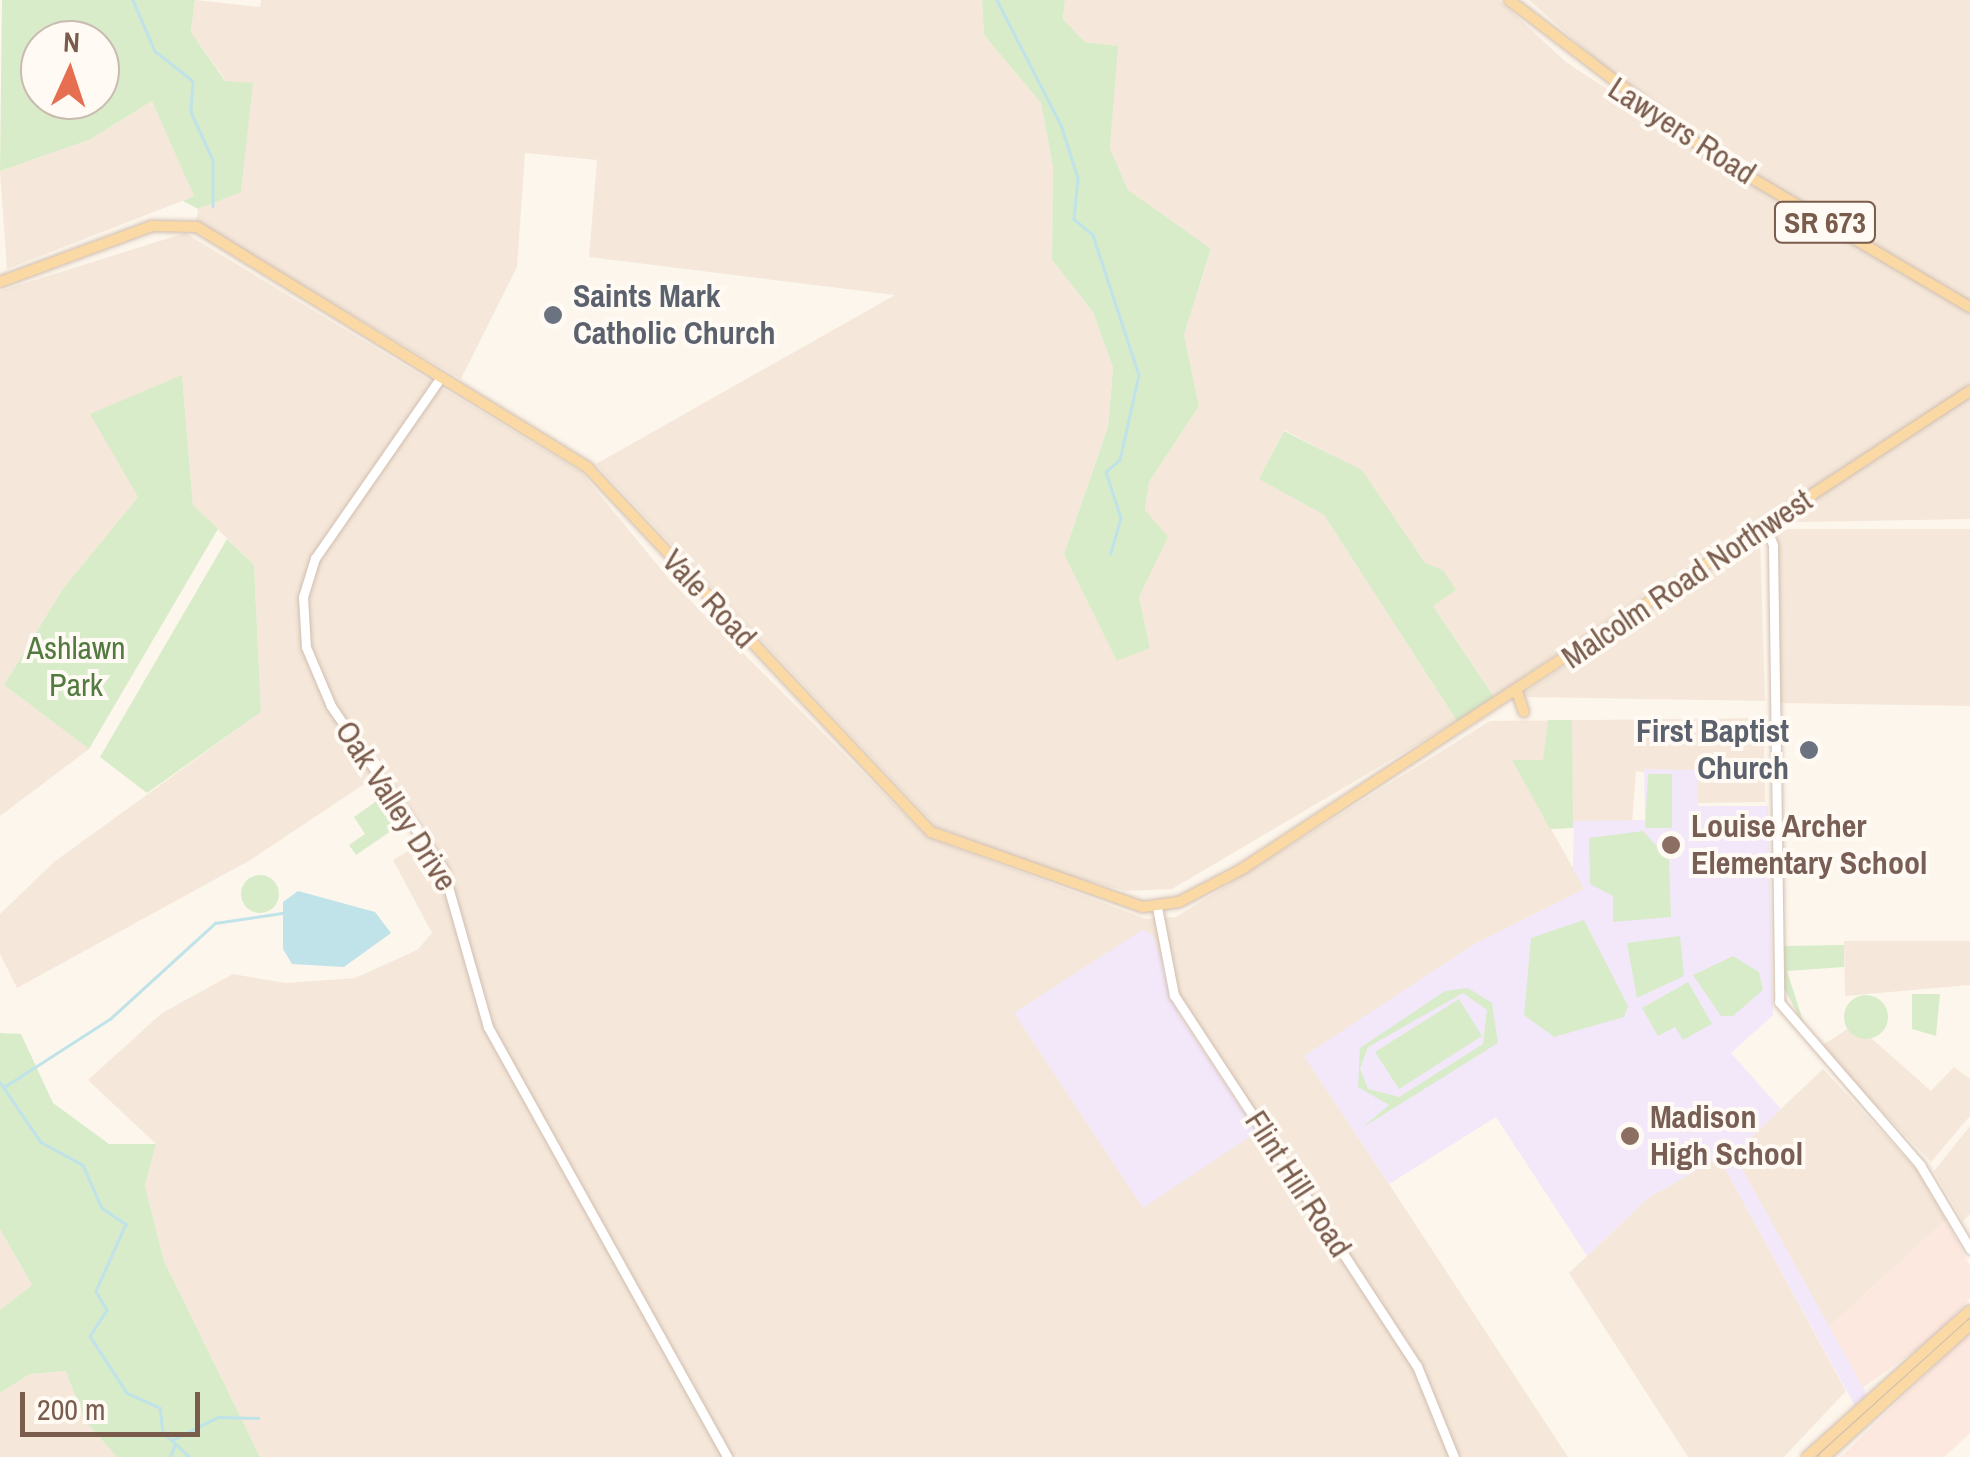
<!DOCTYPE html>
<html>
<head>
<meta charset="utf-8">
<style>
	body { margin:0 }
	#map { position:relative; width:1970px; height:1457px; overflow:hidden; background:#fdf6ec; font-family:"Archivo Narrow",sans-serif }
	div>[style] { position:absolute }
	.residential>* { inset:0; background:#f5e8da }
	.commercial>* { inset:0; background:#fde8e0 }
	.education>* { inset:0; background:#f3e8fa }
	.green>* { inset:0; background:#d8ecc9 }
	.round { border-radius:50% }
	.water>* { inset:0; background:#bfe3e8 }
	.stream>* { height:2.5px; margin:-1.25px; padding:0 1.25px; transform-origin:1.25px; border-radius:1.25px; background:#bfe3e8 }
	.roads { filter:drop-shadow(0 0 2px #d1beb0) drop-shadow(0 0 2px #d1beb0) }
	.minor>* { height:9px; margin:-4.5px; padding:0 4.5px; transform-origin:4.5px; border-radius:4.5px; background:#fff }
	.major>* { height:10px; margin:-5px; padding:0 5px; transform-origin:5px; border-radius:5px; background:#fbd9a5 }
	.dots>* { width:28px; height:28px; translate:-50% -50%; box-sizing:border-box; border:5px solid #fffaf3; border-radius:50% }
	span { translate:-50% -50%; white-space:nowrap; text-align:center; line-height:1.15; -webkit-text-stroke:8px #fffaf3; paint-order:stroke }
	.shield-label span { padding:2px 8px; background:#fffaf3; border:2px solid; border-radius:8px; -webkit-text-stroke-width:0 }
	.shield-label { font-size:30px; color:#7a5c4d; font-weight:700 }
	.street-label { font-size:32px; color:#7a5c4d }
	.worship-label { font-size:32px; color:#5b616d; font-weight:700 }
	.left { translate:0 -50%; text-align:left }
	.right { translate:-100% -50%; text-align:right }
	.park-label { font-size:32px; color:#537a41 }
	.education-label { font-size:32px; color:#785e54; font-weight:700 }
	.north { position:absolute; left:20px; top:20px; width:100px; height:100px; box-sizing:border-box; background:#fffaf3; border:2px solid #cabbb1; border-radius:50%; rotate:3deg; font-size:28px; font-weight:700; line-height:40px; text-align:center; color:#7a5c4d }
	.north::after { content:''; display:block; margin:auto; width:35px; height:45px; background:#e76f51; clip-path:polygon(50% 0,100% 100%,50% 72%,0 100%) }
	.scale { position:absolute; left:20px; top:1392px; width:180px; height:45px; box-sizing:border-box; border:5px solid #7a5c4d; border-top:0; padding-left:12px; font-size:30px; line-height:35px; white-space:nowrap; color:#7a5c4d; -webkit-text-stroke:8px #fffaf3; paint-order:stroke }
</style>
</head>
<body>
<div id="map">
	<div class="residential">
		<i style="clip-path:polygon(195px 0,260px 7px,261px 0,982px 0,984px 35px,1041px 103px,1053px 167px,1052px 260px,1093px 312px,1113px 368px,1108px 427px,1064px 554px,1150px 648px,1139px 597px,1167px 538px,1145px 510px,1149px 482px,1199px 406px,1184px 335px,1211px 250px,1128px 190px,1110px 148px,1117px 46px,1085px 42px,1063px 19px,1065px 0,1499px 0,1566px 62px,1739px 176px,1748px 162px,1615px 76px,1529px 0,1970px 0,1970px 519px,1749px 523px,1494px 697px,1433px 606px,1425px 564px,1361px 470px,1284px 430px,1260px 479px,1324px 515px,1457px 721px,1172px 889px,1126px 891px,1066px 875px,937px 827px,596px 464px,895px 295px,589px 257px,597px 160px,525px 153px,517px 267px,461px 379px,196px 223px,198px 209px,241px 191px,252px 83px,228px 84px,191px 32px)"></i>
		<i style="clip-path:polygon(152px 101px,195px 196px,7px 269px,0 171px,89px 140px)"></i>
		<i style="clip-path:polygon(evenodd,185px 233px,581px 472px,670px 580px,927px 837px,1146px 919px,1176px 917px,1490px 721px,1764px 718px,1765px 802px,1696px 803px,1696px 782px,1636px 771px,1632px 824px,1551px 829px,1585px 889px,1473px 945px,1305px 1056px,1568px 1457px,260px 1457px,164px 1261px,145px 1186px,156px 1144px,88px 1080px,162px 1013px,233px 974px,285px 983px,355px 978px,417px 950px,432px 933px,393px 860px,429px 839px,384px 771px,252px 859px,17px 988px,0 954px,0 914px,54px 862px,261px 712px,254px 565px,193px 505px,182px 375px,138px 497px,62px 590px,4px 685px,89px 749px,0 816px,0 291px,185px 233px,1142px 931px,1260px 1127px,1143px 1207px,1142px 931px)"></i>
		<i style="clip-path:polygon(1777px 529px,1970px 529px,1970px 706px,1778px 703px)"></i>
		<i style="clip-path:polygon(1760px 537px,1765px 701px,1518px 697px)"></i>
		<i style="clip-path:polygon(1844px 941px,1970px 941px,1970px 985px,1845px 996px)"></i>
		<i style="clip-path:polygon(1855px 1024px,1931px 1091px,1954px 1067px,1970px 1079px,1970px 1116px,1931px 1162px,1820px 1047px)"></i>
		<i style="clip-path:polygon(1823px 1069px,1917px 1170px,1946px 1220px,1828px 1328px,1733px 1154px)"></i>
		<i style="clip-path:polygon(1970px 1126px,1970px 1214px,1963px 1221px,1934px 1171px)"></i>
		<i style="clip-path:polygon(1719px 1157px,1846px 1391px,1784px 1457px,1688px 1457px,1569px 1273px,1648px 1198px)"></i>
		<i style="clip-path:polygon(0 1229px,32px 1285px,0 1310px)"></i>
		<i style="clip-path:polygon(67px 1371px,85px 1421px,117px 1457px,0 1457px,0 1393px,30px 1374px)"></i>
	</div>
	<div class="commercial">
		<i style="clip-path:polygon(1946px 1220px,1970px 1266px,1970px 1298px,1933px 1338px,1861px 1389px,1828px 1328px)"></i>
		<i style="clip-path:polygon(1970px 1332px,1970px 1433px,1953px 1449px,1944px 1457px,1841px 1457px)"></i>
	</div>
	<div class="education">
		<i style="clip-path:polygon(1644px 769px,1697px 770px,1698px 806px,1768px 806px,1773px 1015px,1731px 1053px,1781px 1109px,1734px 1154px,1867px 1395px,1855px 1406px,1719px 1158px,1648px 1198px,1587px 1256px,1496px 1117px,1389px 1184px,1304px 1056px,1473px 945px,1584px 889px,1573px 868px,1574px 821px,1645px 820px)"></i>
		<i style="clip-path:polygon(1142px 930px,1153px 935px,1178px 1013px,1257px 1132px,1143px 1208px,1014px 1013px)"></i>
	</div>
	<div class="green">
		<i style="clip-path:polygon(evenodd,2px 0,195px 0,191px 32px,225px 81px,253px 83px,241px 192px,198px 209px,183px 201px,194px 196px,152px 101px,89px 140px,0 171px,2px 0,100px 40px,100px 100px,40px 100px,40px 40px,100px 40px)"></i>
		<i style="clip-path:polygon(982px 0,1065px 0,1063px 19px,1085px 42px,1118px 46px,1110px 148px,1128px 190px,1211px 249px,1184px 335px,1199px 406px,1149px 482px,1145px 510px,1168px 537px,1139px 597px,1150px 648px,1117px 661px,1064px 554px,1108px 427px,1113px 368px,1093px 312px,1052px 260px,1053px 167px,1041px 103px,984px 35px)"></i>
		<i style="clip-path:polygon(182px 375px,193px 505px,218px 529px,89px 749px,4px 685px,62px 590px,138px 497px,90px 414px)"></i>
		<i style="clip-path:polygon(1284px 431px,1362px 470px,1425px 563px,1443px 570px,1456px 590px,1433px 606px,1494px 697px,1457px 721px,1324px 515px,1259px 479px)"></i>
		<i style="clip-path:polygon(227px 539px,254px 565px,261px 712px,147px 793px,100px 757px)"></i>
		<i style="clip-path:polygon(1548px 720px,1572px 720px,1573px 828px,1550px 829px,1512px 760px,1543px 760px)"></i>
		<i style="clip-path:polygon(1648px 774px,1672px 774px,1672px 828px,1645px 828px)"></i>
		<i style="clip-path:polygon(378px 800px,397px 827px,356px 855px,349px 845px,365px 834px,354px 817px)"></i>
		<i style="clip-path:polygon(1643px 831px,1669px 860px,1671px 917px,1613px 922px,1613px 896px,1590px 884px,1589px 838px)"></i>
		<i class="round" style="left:241px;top:875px;width:38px;height:38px"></i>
		<i style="clip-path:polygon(1584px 920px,1628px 1006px,1624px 1017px,1554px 1037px,1524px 1015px,1531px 938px)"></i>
		<i style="clip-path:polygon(1680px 936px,1684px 976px,1637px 998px,1627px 943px)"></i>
		<i style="clip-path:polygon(1844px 945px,1844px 967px,1787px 971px,1806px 1030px,1783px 986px,1783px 946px)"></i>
		<i style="clip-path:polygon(1733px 956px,1759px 972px,1763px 990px,1733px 1016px,1721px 1016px,1693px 975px)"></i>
		<i style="clip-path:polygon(1688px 982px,1712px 1024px,1683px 1040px,1675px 1027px,1658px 1036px,1642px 1008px)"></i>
		<i style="clip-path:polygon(evenodd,1468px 988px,1492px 1003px,1498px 1043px,1362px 1128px,1389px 1105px,1358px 1087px,1360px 1048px,1445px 991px,1468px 988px,1463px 993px,1487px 1010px,1483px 1044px,1399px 1097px,1368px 1089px,1360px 1069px,1368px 1047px,1463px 993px)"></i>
		<i style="clip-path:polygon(1912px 994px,1940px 994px,1936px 1036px,1912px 1029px)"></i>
		<i class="round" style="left:1844px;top:995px;width:44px;height:44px"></i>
		<i style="clip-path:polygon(1459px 999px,1482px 1036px,1399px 1089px,1375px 1052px)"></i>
		<i style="clip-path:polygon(0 1033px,21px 1034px,53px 1103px,109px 1144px,156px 1144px,145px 1186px,164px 1261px,260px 1457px,117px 1457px,85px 1421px,66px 1371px,30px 1374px,0 1393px,0 1310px,32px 1285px,0 1229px)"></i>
	</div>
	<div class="water">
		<i style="clip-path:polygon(298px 891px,375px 912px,391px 933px,344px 967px,292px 964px,283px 949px,283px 902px)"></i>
	</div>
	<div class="stream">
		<i style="left:133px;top:0;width:56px;rotate:66.7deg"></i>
		<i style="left:155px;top:51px;width:48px;rotate:38.3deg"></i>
		<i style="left:193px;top:81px;width:31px;rotate:94deg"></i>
		<i style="left:191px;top:112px;width:53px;rotate:65.4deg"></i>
		<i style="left:213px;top:160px;width:46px;rotate:90deg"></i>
		<i style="left:997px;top:0;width:140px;rotate:62.9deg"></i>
		<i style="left:1061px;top:125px;width:56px;rotate:72.2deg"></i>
		<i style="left:1078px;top:178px;width:41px;rotate:95.6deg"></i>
		<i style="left:1074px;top:219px;width:25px;rotate:40deg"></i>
		<i style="left:1093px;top:235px;width:147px;rotate:71.8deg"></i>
		<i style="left:1139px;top:375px;width:87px;rotate:102.6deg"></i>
		<i style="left:1120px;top:460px;width:18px;rotate:139deg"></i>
		<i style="left:1106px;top:472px;width:48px;rotate:71.9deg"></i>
		<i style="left:1121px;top:518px;width:37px;rotate:106deg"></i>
		<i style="left:0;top:1082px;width:73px;rotate:55.7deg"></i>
		<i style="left:41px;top:1142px;width:48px;rotate:28.7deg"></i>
		<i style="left:83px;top:1165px;width:47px;rotate:66.2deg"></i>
		<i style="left:102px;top:1208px;width:29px;rotate:34deg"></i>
		<i style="left:126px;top:1224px;width:73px;rotate:114.1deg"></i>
		<i style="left:96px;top:1291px;width:22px;rotate:60deg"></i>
		<i style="left:107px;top:1310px;width:31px;rotate:123deg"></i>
		<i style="left:90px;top:1336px;width:68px;rotate:57deg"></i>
		<i style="left:127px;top:1393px;width:36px;rotate:24deg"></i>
		<i style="left:160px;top:1408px;width:24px;rotate:83deg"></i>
		<i style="left:163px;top:1432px;width:37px;rotate:43deg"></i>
		<i style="left:4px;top:1087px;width:127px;rotate:-32.8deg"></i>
		<i style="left:111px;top:1018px;width:141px;rotate:-42.4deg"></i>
		<i style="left:215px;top:923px;width:69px;rotate:-8.4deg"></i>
		<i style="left:172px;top:1440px;width:51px;rotate:-26.6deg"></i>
		<i style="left:218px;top:1417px;width:40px;rotate:1.4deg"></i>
		<i style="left:170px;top:1457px;width:14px;rotate:-69deg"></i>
	</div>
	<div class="roads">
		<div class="minor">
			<i style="left:441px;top:377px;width:221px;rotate:124.8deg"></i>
			<i style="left:315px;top:558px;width:41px;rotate:107.1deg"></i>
			<i style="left:303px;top:597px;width:50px;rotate:86.6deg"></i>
			<i style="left:306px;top:647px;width:64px;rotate:67deg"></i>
			<i style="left:331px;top:706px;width:198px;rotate:55.5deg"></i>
			<i style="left:443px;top:869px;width:164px;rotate:74.1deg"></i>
			<i style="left:488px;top:1027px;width:492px;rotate:60.9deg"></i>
			<i style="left:1765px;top:526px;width:21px;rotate:67deg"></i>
			<i style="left:1773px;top:545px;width:457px;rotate:89.2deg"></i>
			<i style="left:1779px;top:1002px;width:216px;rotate:49.1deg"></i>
			<i style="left:1920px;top:1165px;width:98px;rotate:59.2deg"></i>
			<i style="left:1157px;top:907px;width:90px;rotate:79.1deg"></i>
			<i style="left:1174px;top:995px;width:443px;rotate:56.8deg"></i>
			<i style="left:1417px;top:1366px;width:98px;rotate:67.9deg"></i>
		</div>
		<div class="major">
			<i style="left:1509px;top:0;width:254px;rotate:37.3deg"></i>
			<i style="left:1711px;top:154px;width:301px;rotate:30.6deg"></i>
			<i style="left:0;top:282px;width:162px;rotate:-20.2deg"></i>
			<i style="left:152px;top:226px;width:45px;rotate:1.3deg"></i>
			<i style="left:197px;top:227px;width:459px;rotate:31.6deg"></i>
			<i style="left:588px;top:468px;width:500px;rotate:46.7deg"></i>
			<i style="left:931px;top:832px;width:225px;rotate:19.5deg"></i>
			<i style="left:1143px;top:907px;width:36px;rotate:-8deg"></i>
			<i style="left:1179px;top:902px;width:71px;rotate:-27.6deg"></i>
			<i style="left:1242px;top:869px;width:871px;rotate:-33.29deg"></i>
			<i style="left:1517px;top:692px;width:21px;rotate:71deg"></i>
			<i style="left:1807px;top:1457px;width:219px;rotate:-42deg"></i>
			<i style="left:1824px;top:1457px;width:197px;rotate:-42.1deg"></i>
		</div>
	</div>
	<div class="dots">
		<i style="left:553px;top:315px;background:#6b7280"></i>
		<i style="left:1809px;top:750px;background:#6b7280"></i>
		<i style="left:1671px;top:845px;background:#8d6e63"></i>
		<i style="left:1630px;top:1136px;background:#8d6e63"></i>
	</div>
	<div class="shield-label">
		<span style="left:1825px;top:222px">SR 673</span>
	</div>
	<div class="street-label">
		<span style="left:1682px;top:131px;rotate:33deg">Lawyers Road</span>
		<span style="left:1687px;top:579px;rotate:-34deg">Malcolm Road Northwest</span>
		<span style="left:709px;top:599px;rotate:47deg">Vale Road</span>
		<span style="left:396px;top:806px;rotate:57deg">Oak Valley Drive</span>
		<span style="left:1298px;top:1184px;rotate:57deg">Flint Hill Road</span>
	</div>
	<div class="worship-label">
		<span class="left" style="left:573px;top:315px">Saints Mark<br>Catholic Church</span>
		<span class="right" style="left:1789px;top:750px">First Baptist<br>Church</span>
	</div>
	<div class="park-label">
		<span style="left:76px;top:667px">Ashlawn<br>Park</span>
	</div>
	<div class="education-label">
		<span class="left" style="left:1691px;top:845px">Louise Archer<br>Elementary School</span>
		<span class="left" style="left:1650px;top:1136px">Madison<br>High School</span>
	</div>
	<div class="north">N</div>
	<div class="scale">200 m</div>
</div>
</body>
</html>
